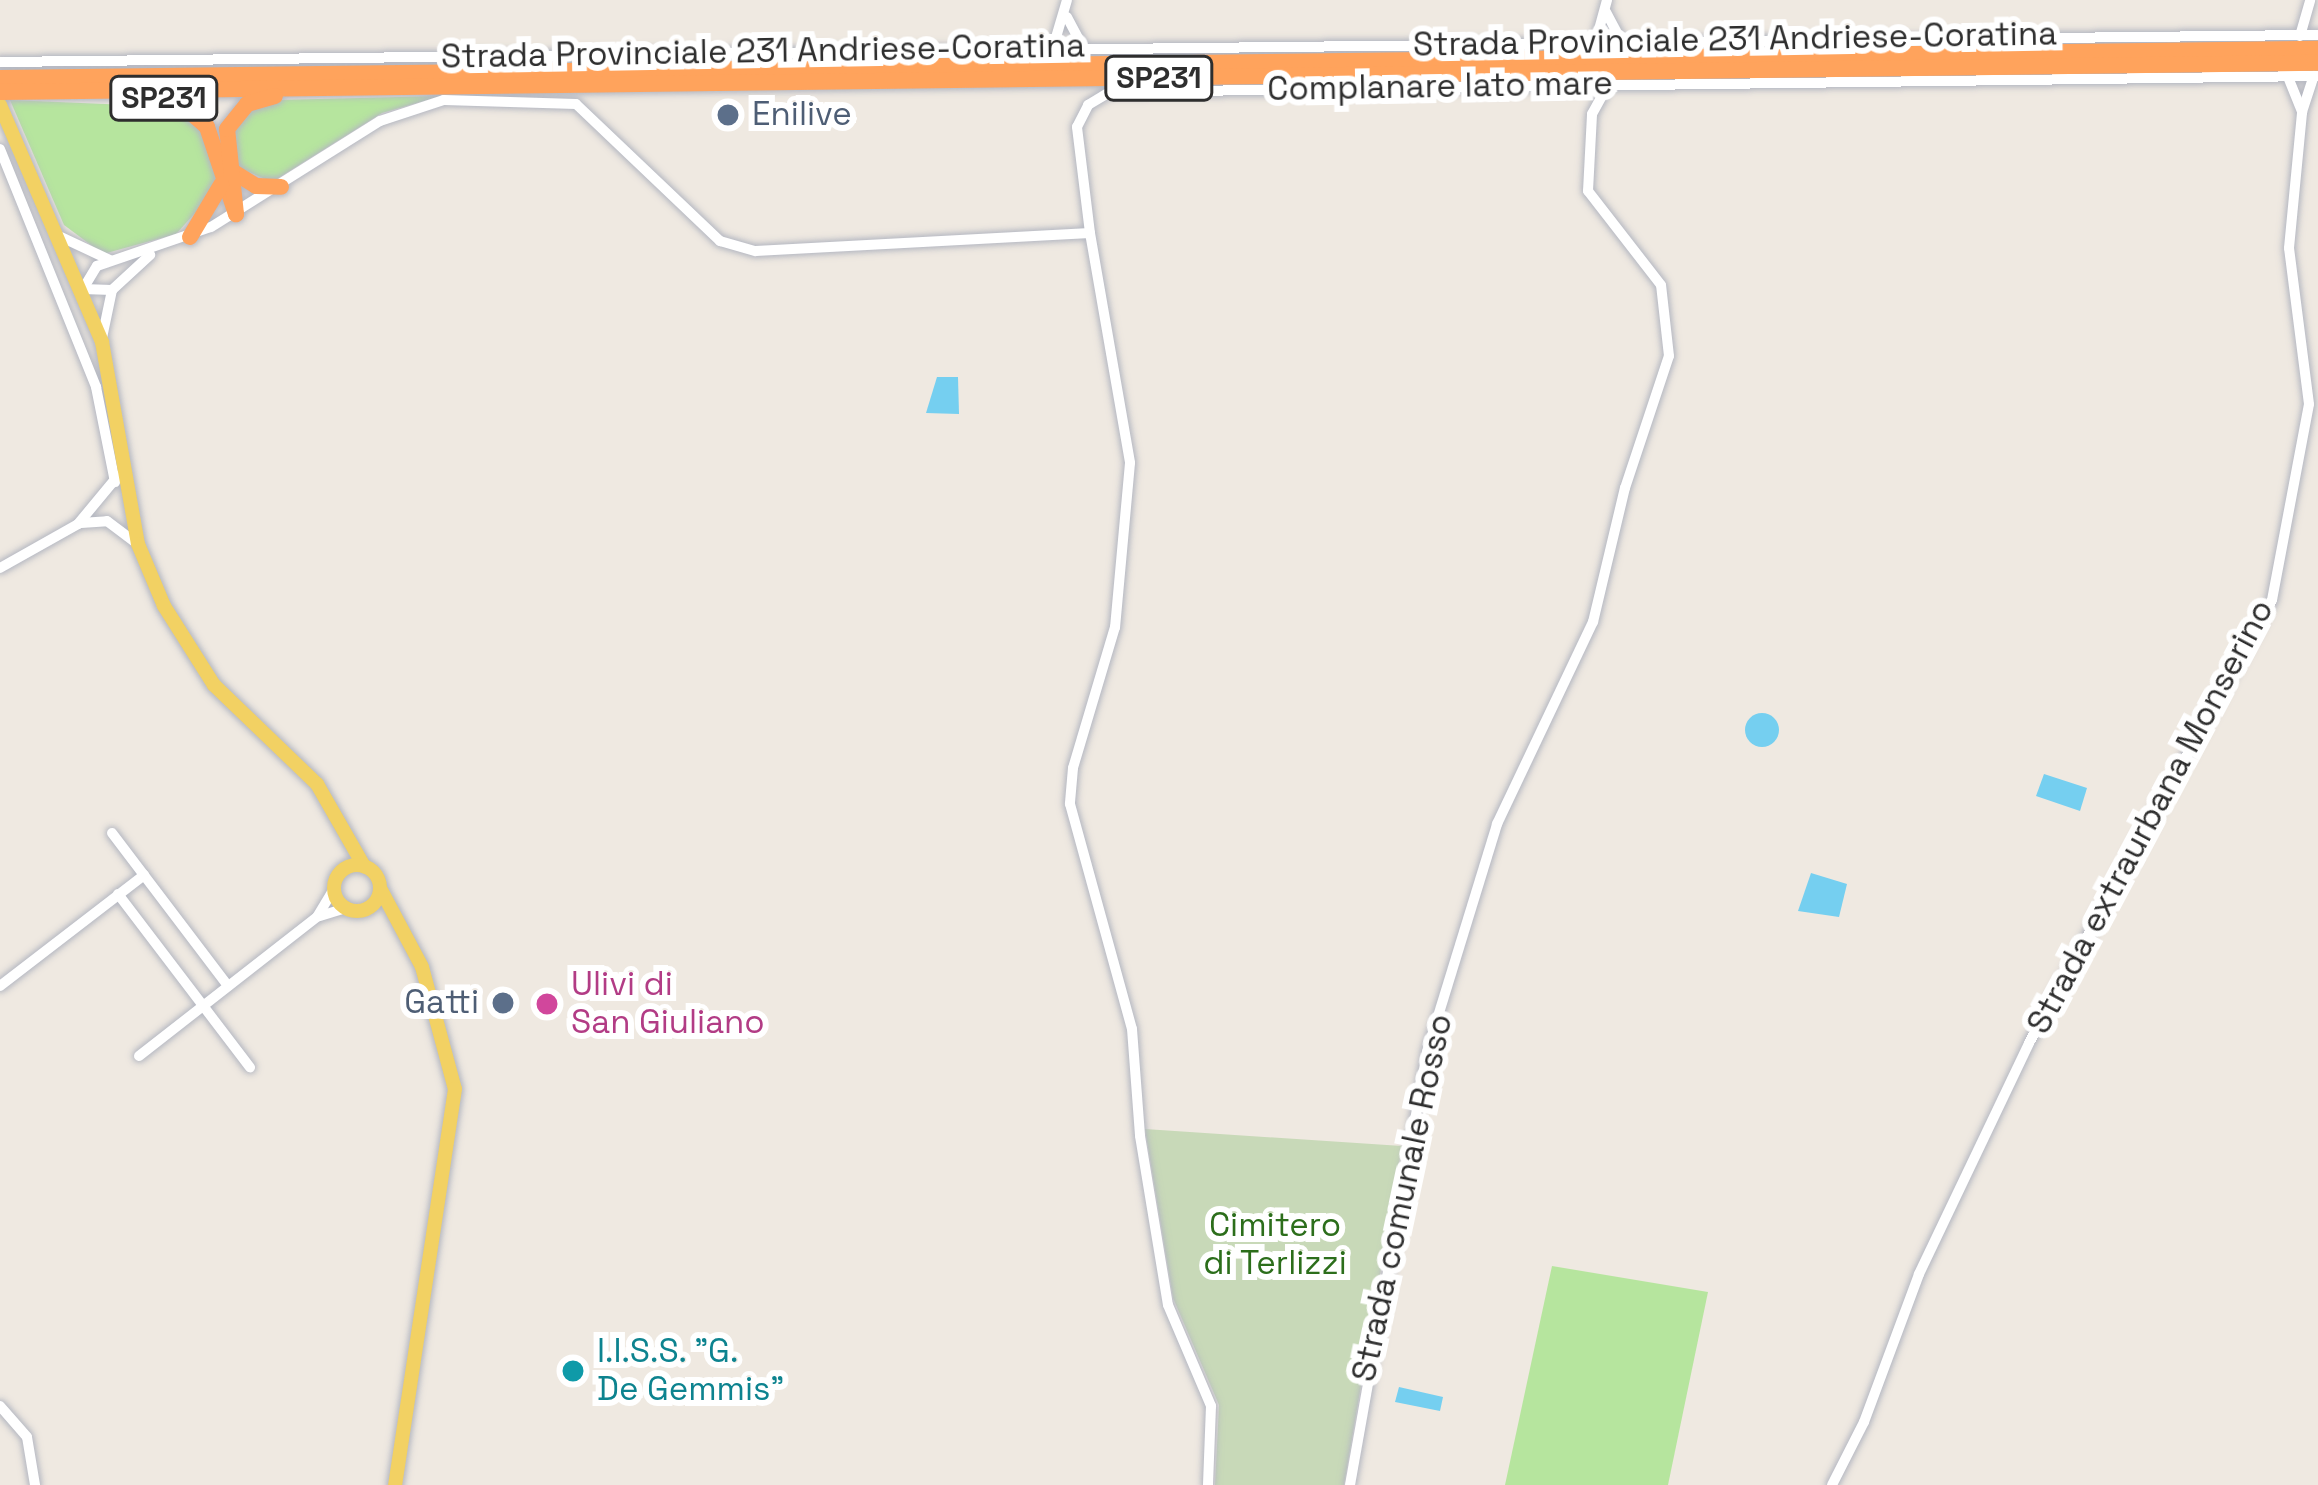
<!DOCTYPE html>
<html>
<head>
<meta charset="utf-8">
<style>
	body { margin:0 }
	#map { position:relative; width:2318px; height:1485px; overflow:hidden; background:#efe9e1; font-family:"Space Grotesk",sans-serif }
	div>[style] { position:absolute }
	.green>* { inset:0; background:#b6e59e }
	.cemetery>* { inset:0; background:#c8d9b8 }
	.water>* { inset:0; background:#75cff0 }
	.round { border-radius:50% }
	.roads { filter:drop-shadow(0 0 3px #b4b7c1) drop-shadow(0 0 3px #b4b7c1) }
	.minor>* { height:10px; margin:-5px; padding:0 5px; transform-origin:5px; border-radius:5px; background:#fff }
	.major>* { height:14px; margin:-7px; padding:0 7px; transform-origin:7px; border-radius:7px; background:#f2d163 }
	.major>.ring { margin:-7px; padding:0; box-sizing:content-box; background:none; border:14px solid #f2d163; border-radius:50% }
	.highway>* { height:16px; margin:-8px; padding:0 8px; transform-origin:8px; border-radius:8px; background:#ffa35c }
	.dots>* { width:33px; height:33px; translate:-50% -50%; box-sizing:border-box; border:6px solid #fff; border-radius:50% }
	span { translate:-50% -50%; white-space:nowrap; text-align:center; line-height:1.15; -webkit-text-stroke:12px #fff; paint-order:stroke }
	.shield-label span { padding:3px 9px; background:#fff; border:3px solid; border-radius:9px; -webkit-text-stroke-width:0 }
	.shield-label { font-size:30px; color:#2e2e2e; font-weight:700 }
	.street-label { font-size:33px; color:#2e2e2e }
	.service-label { font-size:33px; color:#4e5e75 }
	.left { translate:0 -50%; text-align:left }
	.right { translate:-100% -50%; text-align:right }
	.hotel-label { font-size:33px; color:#b23c85 }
	.park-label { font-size:33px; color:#2c6e1b }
	.culture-label { font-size:33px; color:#0d838f }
</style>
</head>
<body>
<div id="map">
	<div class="green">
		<i style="clip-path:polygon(441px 96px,382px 113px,272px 182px,235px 166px,230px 139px,241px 115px,277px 100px)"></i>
		<i style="clip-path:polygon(10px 100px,176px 107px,202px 130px,217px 173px,215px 191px,176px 234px,103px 254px,64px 225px)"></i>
		<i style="clip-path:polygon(1552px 1266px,1708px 1292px,1668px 1485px,1505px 1485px)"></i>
	</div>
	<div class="cemetery">
		<i style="clip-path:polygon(1145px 1129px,1402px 1146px,1344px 1485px,1215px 1485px,1219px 1405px,1173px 1298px)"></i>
	</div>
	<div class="water">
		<i style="clip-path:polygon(937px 377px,958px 377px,959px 414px,926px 413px)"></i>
		<i class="round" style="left:1745px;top:713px;width:34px;height:34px"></i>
		<i style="clip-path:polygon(2044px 774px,2087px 788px,2080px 811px,2036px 796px)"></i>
		<i style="clip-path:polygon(1811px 873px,1847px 884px,1839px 917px,1798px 911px)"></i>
		<i style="clip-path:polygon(1399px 1387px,1443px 1397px,1440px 1411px,1395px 1402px)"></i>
	</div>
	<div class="roads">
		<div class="minor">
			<i style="left:1606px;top:12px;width:36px;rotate:62deg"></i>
			<i style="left:1067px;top:17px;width:38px;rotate:62deg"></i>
			<i style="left:2300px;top:36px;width:37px;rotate:-74deg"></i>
			<i style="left:1595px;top:44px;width:46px;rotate:-74.7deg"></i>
			<i style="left:1052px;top:51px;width:53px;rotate:-73.6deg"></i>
			<i style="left:0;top:62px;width:2318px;rotate:-0.67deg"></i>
			<i style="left:2288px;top:77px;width:38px;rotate:68deg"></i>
			<i style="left:0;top:149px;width:257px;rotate:68deg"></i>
			<i style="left:96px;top:387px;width:97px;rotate:78.7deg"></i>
			<i style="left:1090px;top:233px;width:233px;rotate:80.1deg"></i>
			<i style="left:1130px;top:463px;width:165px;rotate:95.2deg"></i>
			<i style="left:1115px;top:627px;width:147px;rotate:106.6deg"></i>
			<i style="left:1073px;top:768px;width:36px;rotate:95deg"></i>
			<i style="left:1070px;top:804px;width:233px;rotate:74.6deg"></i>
			<i style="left:1132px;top:1029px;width:107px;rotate:85.7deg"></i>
			<i style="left:1140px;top:1136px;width:171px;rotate:80.6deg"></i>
			<i style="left:1168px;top:1305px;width:110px;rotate:66.9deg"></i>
			<i style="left:1211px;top:1406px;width:79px;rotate:92.2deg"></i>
			<i style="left:61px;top:237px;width:54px;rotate:25.1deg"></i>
			<i style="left:112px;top:290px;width:29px;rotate:-178deg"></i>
			<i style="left:83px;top:289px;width:27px;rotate:-59deg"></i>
			<i style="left:97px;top:266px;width:120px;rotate:-18.9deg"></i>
			<i style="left:211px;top:227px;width:199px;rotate:-32.1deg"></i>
			<i style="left:380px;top:121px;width:67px;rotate:-18.2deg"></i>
			<i style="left:444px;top:100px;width:132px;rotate:1.7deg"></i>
			<i style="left:576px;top:104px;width:199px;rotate:43.6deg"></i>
			<i style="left:720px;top:241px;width:37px;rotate:16deg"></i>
			<i style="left:756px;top:251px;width:334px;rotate:-3.1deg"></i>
			<i style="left:1090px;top:233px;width:107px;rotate:-97deg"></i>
			<i style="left:1077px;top:127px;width:25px;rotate:-63deg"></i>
			<i style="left:1088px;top:105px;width:26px;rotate:-31deg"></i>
			<i style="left:1110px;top:92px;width:1208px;rotate:-0.76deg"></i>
			<i style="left:102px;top:338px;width:49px;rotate:-78.2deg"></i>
			<i style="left:112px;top:290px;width:52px;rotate:-42.6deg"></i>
			<i style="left:81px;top:523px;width:26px;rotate:-4deg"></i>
			<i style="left:107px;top:521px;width:39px;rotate:37deg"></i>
			<i style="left:0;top:568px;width:90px;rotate:-29.4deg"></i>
			<i style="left:78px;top:524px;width:61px;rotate:-50.3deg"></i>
			<i style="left:112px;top:833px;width:192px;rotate:52.8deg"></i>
			<i style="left:118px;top:894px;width:218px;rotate:52.7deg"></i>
			<i style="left:320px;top:916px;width:28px;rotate:-17deg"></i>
			<i style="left:0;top:986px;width:182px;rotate:-37.6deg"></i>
			<i style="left:139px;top:1056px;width:226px;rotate:-38deg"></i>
			<i style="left:317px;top:917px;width:33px;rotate:-59deg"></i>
			<i style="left:0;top:1406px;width:41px;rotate:48.9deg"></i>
			<i style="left:27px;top:1437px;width:49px;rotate:80.5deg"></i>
			<i style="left:1350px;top:1485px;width:440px;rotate:-79.9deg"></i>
			<i style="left:1427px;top:1052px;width:239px;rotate:-72.9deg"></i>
			<i style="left:1497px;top:824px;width:224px;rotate:-64.6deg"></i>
			<i style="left:1593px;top:622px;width:138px;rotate:-76.6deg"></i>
			<i style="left:1625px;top:488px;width:139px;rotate:-71.6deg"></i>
			<i style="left:1669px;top:356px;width:71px;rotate:-96.4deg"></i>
			<i style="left:1661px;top:285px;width:119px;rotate:-127.8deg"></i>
			<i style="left:1588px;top:191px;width:77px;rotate:-87deg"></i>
			<i style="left:1592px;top:114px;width:33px;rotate:-61deg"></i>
			<i style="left:1832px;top:1485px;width:71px;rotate:-63.1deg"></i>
			<i style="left:1864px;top:1422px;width:158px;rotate:-69.6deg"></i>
			<i style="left:1919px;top:1274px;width:256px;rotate:-64.5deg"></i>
			<i style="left:2029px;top:1043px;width:505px;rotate:-61.25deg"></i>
			<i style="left:2272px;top:600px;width:199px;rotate:-79.3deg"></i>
			<i style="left:2309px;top:404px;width:157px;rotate:-97.3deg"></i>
			<i style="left:2289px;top:248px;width:137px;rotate:-84.5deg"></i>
			<i style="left:2302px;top:112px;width:38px;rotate:-72deg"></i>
		</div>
		<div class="major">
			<i style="left:0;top:105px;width:258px;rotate:66.7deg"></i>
			<i style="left:102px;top:342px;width:205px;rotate:79.9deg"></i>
			<i style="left:138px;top:544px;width:67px;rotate:67.2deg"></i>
			<i style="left:164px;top:606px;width:93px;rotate:57.7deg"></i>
			<i style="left:214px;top:685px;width:143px;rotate:43.9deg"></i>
			<i style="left:317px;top:784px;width:95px;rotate:60.2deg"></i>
			<i class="ring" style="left:334px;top:865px;width:32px;height:32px"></i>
			<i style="left:380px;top:888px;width:89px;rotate:62deg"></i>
			<i style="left:422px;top:967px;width:126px;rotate:74.9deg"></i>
			<i style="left:455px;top:1089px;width:401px;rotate:98.6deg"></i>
		</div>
		<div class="highway">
			<i style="left:0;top:78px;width:2318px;rotate:-0.72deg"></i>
			<i style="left:0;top:92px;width:2318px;rotate:-0.72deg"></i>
			<i style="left:153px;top:97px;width:30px;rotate:15deg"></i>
			<i style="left:182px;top:105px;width:33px;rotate:41deg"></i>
			<i style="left:207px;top:127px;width:92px;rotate:71.6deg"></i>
			<i style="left:232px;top:171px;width:28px;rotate:32deg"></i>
			<i style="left:256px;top:186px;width:25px;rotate:2deg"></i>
			<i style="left:236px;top:214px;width:85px;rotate:-96deg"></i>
			<i style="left:227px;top:129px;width:32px;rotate:-51deg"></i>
			<i style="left:247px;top:104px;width:29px;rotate:-16deg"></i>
			<i style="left:190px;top:237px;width:61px;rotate:-59.2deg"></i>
		</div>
	</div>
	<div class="dots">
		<i style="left:728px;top:115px;background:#5c6f8a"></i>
		<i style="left:503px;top:1003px;background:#5c6f8a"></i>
		<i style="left:547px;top:1004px;background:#d1479c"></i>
		<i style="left:573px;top:1371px;background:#0f9aa8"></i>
	</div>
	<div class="shield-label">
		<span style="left:1159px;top:78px">SP231</span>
		<span style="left:164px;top:98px">SP231</span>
	</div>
	<div class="street-label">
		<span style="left:1735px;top:40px;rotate:-1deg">Strada Provinciale 231 Andriese-Coratina</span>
		<span style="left:763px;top:52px;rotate:-1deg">Strada Provinciale 231 Andriese-Coratina</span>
		<span style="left:1440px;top:87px;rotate:-1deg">Complanare lato mare</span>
		<span style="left:2151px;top:817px;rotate:-62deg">Strada extraurbana Monserino</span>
		<span style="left:1403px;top:1198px;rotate:-78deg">Strada comunale Rosso</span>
	</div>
	<div class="service-label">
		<span class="left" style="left:752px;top:115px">Enilive</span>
		<span class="right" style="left:479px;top:1003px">Gatti</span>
	</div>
	<div class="hotel-label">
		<span class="left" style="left:571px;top:1004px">Ulivi di<br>San Giuliano</span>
	</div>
	<div class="park-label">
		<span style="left:1275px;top:1245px">Cimitero<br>di Terlizzi</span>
	</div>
	<div class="culture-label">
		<span class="left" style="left:597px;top:1371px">I.I.S.S. "G.<br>De Gemmis"</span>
	</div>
</div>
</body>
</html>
